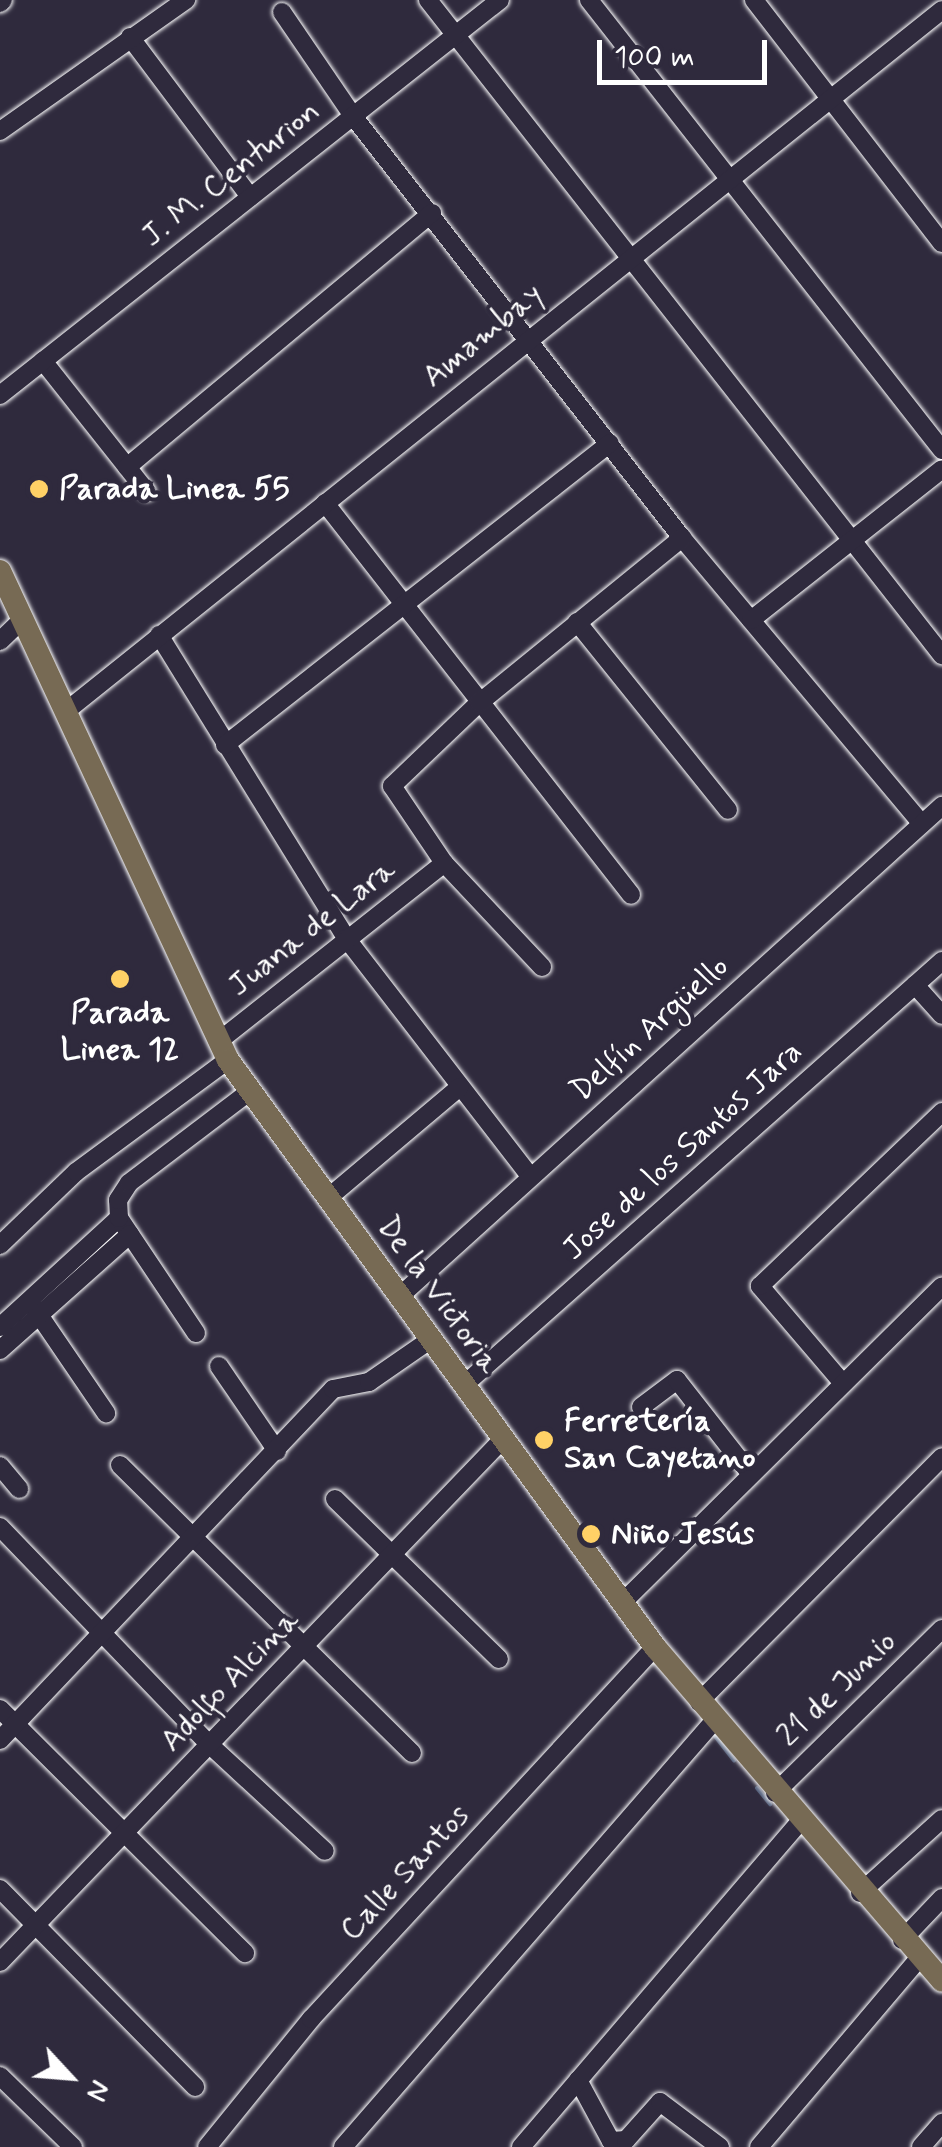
<!DOCTYPE html>
<html>
<head>
<meta charset="utf-8">
<style>
	body { margin:0 }
	#map { position:relative; width:942px; height:2147px; overflow:hidden; background:#2f2a3d; font-family:Mynerve,sans-serif }
	div>[style] { position:absolute }
	.stream>* { height:4px; margin:-2px; padding:0 2px; transform-origin:2px; border-radius:2px; background:#525e7a }
	.roads { filter:drop-shadow(0 0 2px #fff) drop-shadow(0 0 2px #fff) }
	.minor>* { height:18px; margin:-9px; padding:0 9px; transform-origin:9px; border-radius:9px; background:#2f2a3d }
	.major>* { height:22px; margin:-11px; padding:0 11px; transform-origin:11px; border-radius:11px; background:#776a54 }
	.dots>* { width:28px; height:28px; translate:-50% -50%; box-sizing:border-box; border:5px solid #2f2a3d; border-radius:50% }
	span { translate:-50% -50%; white-space:nowrap; text-align:center; line-height:1.15; -webkit-text-stroke:8px #2f2a3d; paint-order:stroke }
	.street-label { font-size:32px; color:#fff }
	.poi-label { font-size:32px; color:#fff; font-weight:700 }
	.left { translate:0 -50%; text-align:left }
	.north { position:absolute; left:20px; top:2027px; width:100px; height:100px; -webkit-text-stroke:8px #2f2a3d; paint-order:stroke; rotate:116deg; font-size:28px; font-weight:700; line-height:40px; text-align:center; color:#fff }
	.north::after { content:''; display:block; margin:auto; width:35px; height:45px; background:#fff; clip-path:polygon(50% 0,100% 100%,50% 72%,0 100%) }
	.scale { position:absolute; left:597px; top:40px; width:170px; height:45px; box-sizing:border-box; border:5px solid #fff; border-top:0; padding-left:12px; font-size:30px; line-height:35px; white-space:nowrap; color:#fff; -webkit-text-stroke:8px #2f2a3d; paint-order:stroke }
</style>
</head>
<body>
<div id="map">
	<div class="stream">
		<i style="left:715px;top:1736px;width:31px;rotate:52deg"></i>
		<i style="left:757px;top:1788px;width:21px;rotate:51deg"></i>
	</div>
	<div class="roads">
		<div class="minor">
			<i style="left:428px;top:0;width:833px;rotate:51.88deg"></i>
			<i style="left:589px;top:0;width:572px;rotate:51.89deg"></i>
			<i style="left:754px;top:0;width:307px;rotate:52.3deg"></i>
			<i style="left:0;top:3px;width:4px;rotate:-45deg"></i>
			<i style="left:282px;top:12px;width:126px;rotate:55.7deg"></i>
			<i style="left:353px;top:116px;width:535px;rotate:52.06deg"></i>
			<i style="left:682px;top:538px;width:373px;rotate:50deg"></i>
			<i style="left:130px;top:37px;width:200px;rotate:53.1deg"></i>
			<i style="left:0;top:131px;width:228px;rotate:-35.2deg"></i>
			<i style="left:43px;top:361px;width:167px;rotate:51.6deg"></i>
			<i style="left:0;top:395px;width:637px;rotate:-38.31deg"></i>
			<i style="left:127px;top:467px;width:397px;rotate:-39.8deg"></i>
			<i style="left:325px;top:503px;width:497px;rotate:52deg"></i>
			<i style="left:751px;top:620px;width:243px;rotate:-38.3deg"></i>
			<i style="left:577px;top:622px;width:241px;rotate:51.2deg"></i>
			<i style="left:159px;top:635px;width:356px;rotate:58.3deg"></i>
			<i style="left:346px;top:938px;width:302px;rotate:52.3deg"></i>
			<i style="left:0;top:641px;width:30px;rotate:-44deg"></i>
			<i style="left:65px;top:712px;width:1123px;rotate:-38.68deg"></i>
			<i style="left:225px;top:745px;width:489px;rotate:-38.1deg"></i>
			<i style="left:542px;top:967px;width:143px;rotate:-133.3deg"></i>
			<i style="left:444px;top:863px;width:93px;rotate:-124deg"></i>
			<i style="left:392px;top:786px;width:120px;rotate:-43.7deg"></i>
			<i style="left:479px;top:703px;width:262px;rotate:-39.1deg"></i>
			<i style="left:915px;top:985px;width:40px;rotate:48deg"></i>
			<i style="left:219px;top:1041px;width:287px;rotate:-38.3deg"></i>
			<i style="left:328px;top:1198px;width:172px;rotate:-40.1deg"></i>
			<i style="left:0;top:1245px;width:105px;rotate:-43.8deg"></i>
			<i style="left:76px;top:1172px;width:189px;rotate:-36.4deg"></i>
			<i style="left:400px;top:1296px;width:731px;rotate:-42.12deg"></i>
			<i style="left:33px;top:1306px;width:130px;rotate:55.7deg"></i>
			<i style="left:0;top:1327px;width:161px;rotate:-42.5deg"></i>
			<i style="left:196px;top:1333px;width:138px;rotate:-123.8deg"></i>
			<i style="left:119px;top:1218px;width:18px;rotate:-93deg"></i>
			<i style="left:118px;top:1200px;width:20px;rotate:-57deg"></i>
			<i style="left:129px;top:1183px;width:152px;rotate:-37.2deg"></i>
			<i style="left:0;top:1350px;width:174px;rotate:-41.7deg"></i>
			<i style="left:219px;top:1366px;width:103px;rotate:55.7deg"></i>
			<i style="left:841px;top:1381px;width:125px;rotate:-130.5deg"></i>
			<i style="left:760px;top:1286px;width:252px;rotate:-43.7deg"></i>
			<i style="left:464px;top:1385px;width:639px;rotate:-41.57deg"></i>
			<i style="left:641px;top:1407px;width:45px;rotate:-36.9deg"></i>
			<i style="left:677px;top:1380px;width:118px;rotate:51.9deg"></i>
			<i style="left:120px;top:1465px;width:410px;rotate:44.6deg"></i>
			<i style="left:0;top:1466px;width:30px;rotate:50deg"></i>
			<i style="left:335px;top:1499px;width:229px;rotate:44.3deg"></i>
			<i style="left:0;top:1527px;width:303px;rotate:46.1deg"></i>
			<i style="left:210px;top:1745px;width:156px;rotate:42.7deg"></i>
			<i style="left:622px;top:1603px;width:450px;rotate:-44.7deg"></i>
			<i style="left:699px;top:1702px;width:345px;rotate:-45.2deg"></i>
			<i style="left:0;top:1709px;width:346px;rotate:44.9deg"></i>
			<i style="left:0;top:1740px;width:484px;rotate:-46.5deg"></i>
			<i style="left:333px;top:1389px;width:37px;rotate:-11deg"></i>
			<i style="left:369px;top:1382px;width:75px;rotate:-34.7deg"></i>
			<i style="left:775px;top:1793px;width:234px;rotate:-44.5deg"></i>
			<i style="left:0;top:1889px;width:278px;rotate:45.4deg"></i>
			<i style="left:860px;top:1893px;width:110px;rotate:-42.1deg"></i>
			<i style="left:902px;top:1940px;width:58px;rotate:-46.4deg"></i>
			<i style="left:0;top:1962px;width:724px;rotate:-46.12deg"></i>
			<i style="left:0;top:2076px;width:102px;rotate:44.2deg"></i>
			<i style="left:578px;top:2080px;width:69px;rotate:61.6deg"></i>
			<i style="left:611px;top:2141px;width:15px;rotate:-4deg"></i>
			<i style="left:626px;top:2140px;width:51px;rotate:-48.2deg"></i>
			<i style="left:660px;top:2102px;width:75px;rotate:36.9deg"></i>
			<i style="left:207px;top:2147px;width:165px;rotate:-50.9deg"></i>
			<i style="left:311px;top:2019px;width:507px;rotate:-47.24deg"></i>
			<i style="left:343px;top:2147px;width:565px;rotate:-48.95deg"></i>
			<i style="left:521px;top:2147px;width:427px;rotate:-49.4deg"></i>
			<i style="left:759px;top:2147px;width:249px;rotate:-49.7deg"></i>
			<i style="left:921px;top:2147px;width:32px;rotate:-49deg"></i>
		</div>
		<div class="major">
			<i style="left:0;top:571px;width:540px;rotate:65deg"></i>
			<i style="left:228px;top:1060px;width:726px;rotate:53.97deg"></i>
			<i style="left:655px;top:1647px;width:440px;rotate:49.3deg"></i>
		</div>
	</div>
	<div class="dots">
		<i style="left:39px;top:489px;background:#ffd166"></i>
		<i style="left:120px;top:979px;background:#ffd166"></i>
		<i style="left:544px;top:1440px;background:#ffd166"></i>
		<i style="left:591px;top:1534px;background:#ffd166"></i>
	</div>
	<div class="street-label">
		<span style="left:231px;top:174px;rotate:-38deg">J. M. Centurion</span>
		<span style="left:483px;top:336px;rotate:-39deg">Amambay</span>
		<span style="left:312px;top:928px;rotate:-38deg">Juana de Lara</span>
		<span style="left:650px;top:1029px;rotate:-42deg">Delfín Argüello</span>
		<span style="left:683px;top:1151px;rotate:-42deg">Jose de los Santos Jara</span>
		<span style="left:438px;top:1295px;rotate:54deg">De la Victoria</span>
		<span style="left:230px;top:1681px;rotate:-46deg">Adolfo Alcina</span>
		<span style="left:837px;top:1689px;rotate:-44deg">21 de Junio</span>
		<span style="left:405px;top:1873px;rotate:-47deg">Calle Santos</span>
	</div>
	<div class="poi-label">
		<span class="left" style="left:59px;top:489px">Parada Linea 55</span>
		<span style="left:120px;top:1032px">Parada<br>Linea 12</span>
		<span class="left" style="left:564px;top:1440px">Ferretería<br>San Cayetano</span>
		<span class="left" style="left:611px;top:1534px">Niño Jesús</span>
	</div>
	<div class="north">N</div>
	<div class="scale">100 m</div>
</div>
</body>
</html>
